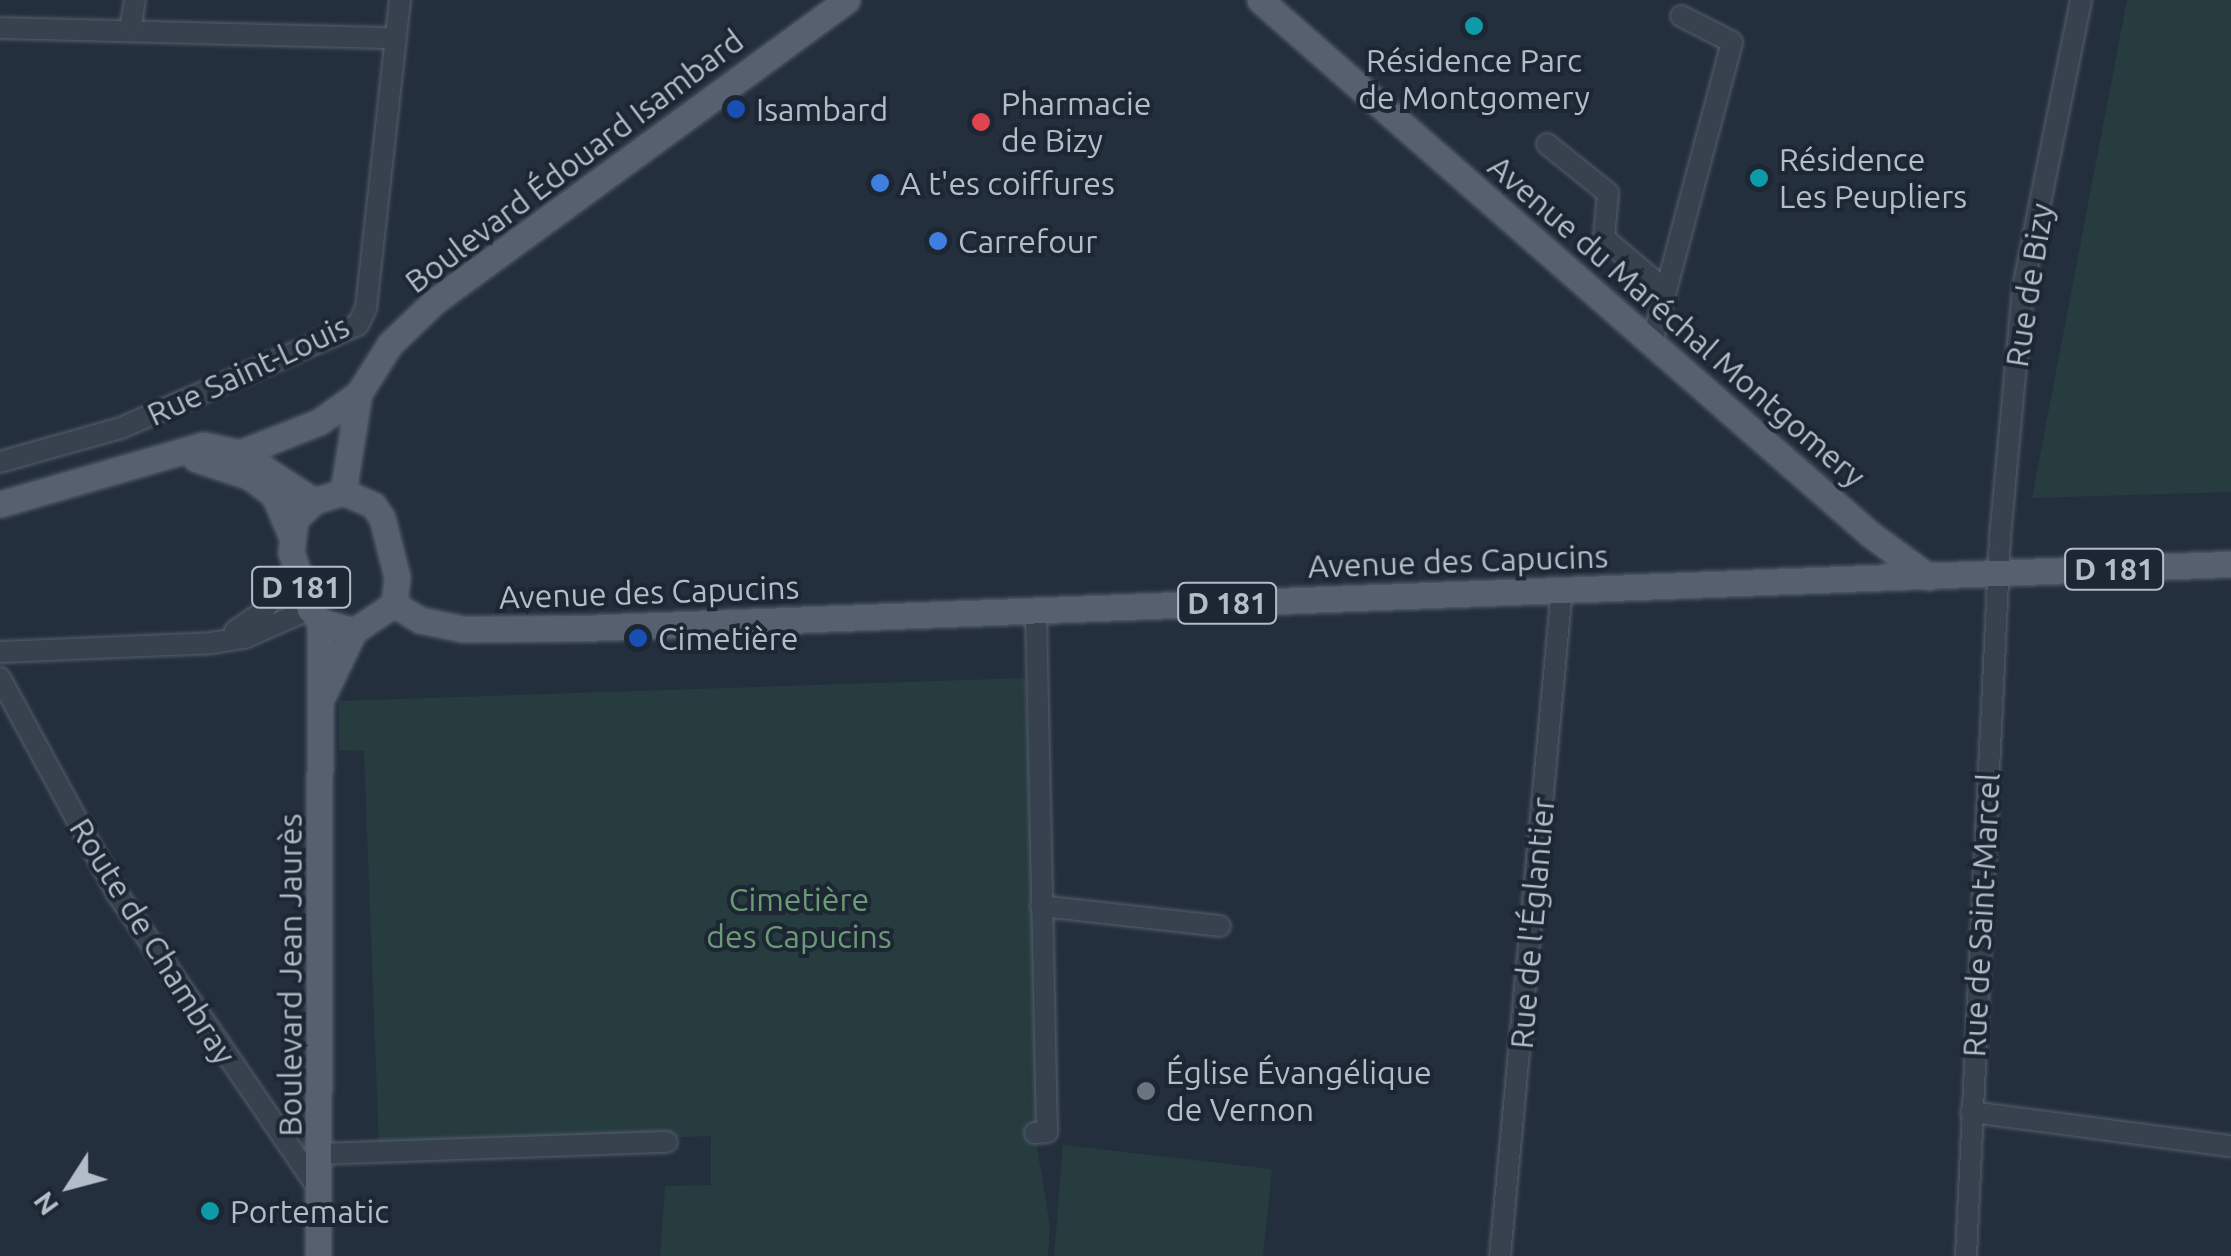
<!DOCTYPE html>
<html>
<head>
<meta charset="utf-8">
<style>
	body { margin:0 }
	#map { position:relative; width:2231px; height:1256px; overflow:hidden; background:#242f3e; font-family:Ubuntu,sans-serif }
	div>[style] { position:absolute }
	.green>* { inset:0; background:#263c3f }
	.roads { filter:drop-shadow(0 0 2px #565f6c) drop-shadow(0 0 2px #565f6c) }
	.minor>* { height:20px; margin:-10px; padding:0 10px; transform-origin:10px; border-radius:10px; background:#38414e }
	.major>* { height:25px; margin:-12.5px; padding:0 12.5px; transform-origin:12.5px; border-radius:12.5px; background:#56606e }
	.dots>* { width:28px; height:28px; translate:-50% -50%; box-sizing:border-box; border:5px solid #1d2633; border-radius:50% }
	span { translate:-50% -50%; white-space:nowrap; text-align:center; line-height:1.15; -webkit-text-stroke:8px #1d2633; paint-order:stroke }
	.shield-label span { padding:2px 8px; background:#1d2633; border:2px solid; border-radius:8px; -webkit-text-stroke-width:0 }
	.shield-label { font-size:30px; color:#b4bcc9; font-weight:700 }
	.poi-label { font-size:32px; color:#b4bcc9 }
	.left { translate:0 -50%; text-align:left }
	.street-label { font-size:32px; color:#b4bcc9 }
	.park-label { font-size:32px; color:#6b9a76 }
	.north { position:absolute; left:20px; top:1136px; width:100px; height:100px; -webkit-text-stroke:8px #1d2633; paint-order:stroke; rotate:234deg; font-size:28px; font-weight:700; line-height:40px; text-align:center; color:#b4bcc9 }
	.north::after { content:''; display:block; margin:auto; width:35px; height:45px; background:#b4bcc9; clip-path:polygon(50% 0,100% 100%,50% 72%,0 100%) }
</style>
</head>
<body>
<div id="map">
	<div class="green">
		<i style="clip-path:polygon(2127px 0,2231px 0,2231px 492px,2032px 498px)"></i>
		<i style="clip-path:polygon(1025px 678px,1040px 1106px,1033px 1123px,1050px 1226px,1048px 1256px,660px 1256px,665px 1186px,711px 1185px,711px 1136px,379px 1148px,364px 751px,339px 750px,339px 701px)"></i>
		<i style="clip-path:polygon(1063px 1145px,1272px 1169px,1263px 1256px,1054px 1256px)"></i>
	</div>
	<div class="roads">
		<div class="minor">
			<i style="left:0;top:28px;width:395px;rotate:1.5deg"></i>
			<i style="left:130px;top:31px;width:31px;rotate:-81deg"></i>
			<i style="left:1547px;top:144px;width:78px;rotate:38.8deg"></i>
			<i style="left:1608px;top:193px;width:45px;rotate:95.1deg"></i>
			<i style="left:1604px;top:238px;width:80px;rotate:40.4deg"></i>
			<i style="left:1652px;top:343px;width:311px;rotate:-75.1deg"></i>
			<i style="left:1732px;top:42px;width:57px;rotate:-153deg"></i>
			<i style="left:0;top:462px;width:126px;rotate:-15.7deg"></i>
			<i style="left:121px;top:428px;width:258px;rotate:-23.5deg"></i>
			<i style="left:358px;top:325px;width:19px;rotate:-65deg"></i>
			<i style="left:366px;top:308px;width:310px;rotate:-83.7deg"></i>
			<i style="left:235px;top:631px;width:33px;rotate:-35deg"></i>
			<i style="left:262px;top:612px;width:53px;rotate:-52.7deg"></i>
			<i style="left:0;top:652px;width:211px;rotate:-2.4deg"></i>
			<i style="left:211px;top:643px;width:33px;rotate:-9deg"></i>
			<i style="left:244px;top:638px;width:72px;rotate:-23.7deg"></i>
			<i style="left:0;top:678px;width:243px;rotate:61.5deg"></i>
			<i style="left:116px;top:892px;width:363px;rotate:55.7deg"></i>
			<i style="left:1041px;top:906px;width:180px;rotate:6.4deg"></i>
			<i style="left:1971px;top:1112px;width:262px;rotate:7.5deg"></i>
			<i style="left:1035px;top:1133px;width:12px;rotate:-5deg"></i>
			<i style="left:1047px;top:1132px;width:521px;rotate:-91.21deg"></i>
			<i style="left:322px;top:1154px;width:345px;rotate:-2deg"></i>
			<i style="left:1500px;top:1256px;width:670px;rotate:-84.69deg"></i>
			<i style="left:1966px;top:1256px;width:720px;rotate:-87.29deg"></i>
			<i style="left:2000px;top:537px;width:250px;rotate:-84.7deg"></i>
			<i style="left:2023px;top:288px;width:294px;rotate:-78.6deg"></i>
		</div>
		<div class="major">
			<i style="left:1260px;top:0;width:811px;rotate:41.2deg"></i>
			<i style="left:1870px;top:534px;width:73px;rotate:36.1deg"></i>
			<i style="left:240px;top:453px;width:85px;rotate:-21.4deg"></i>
			<i style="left:319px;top:422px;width:49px;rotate:-35.9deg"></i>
			<i style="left:196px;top:459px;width:57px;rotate:18.4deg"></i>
			<i style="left:250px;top:477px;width:30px;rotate:37deg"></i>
			<i style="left:274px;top:495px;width:43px;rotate:67deg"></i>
			<i style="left:343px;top:492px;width:100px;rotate:-80.8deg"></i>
			<i style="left:359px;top:393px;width:58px;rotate:-57.7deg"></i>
			<i style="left:390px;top:344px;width:62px;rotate:-43.7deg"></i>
			<i style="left:435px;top:301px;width:510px;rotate:-36.15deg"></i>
			<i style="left:343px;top:492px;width:33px;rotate:23deg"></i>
			<i style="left:373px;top:505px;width:16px;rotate:55deg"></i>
			<i style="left:382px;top:518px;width:61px;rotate:75.7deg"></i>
			<i style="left:397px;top:577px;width:27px;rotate:96deg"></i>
			<i style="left:394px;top:604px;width:48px;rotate:146deg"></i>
			<i style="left:354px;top:631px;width:35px;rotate:-164deg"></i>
			<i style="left:320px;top:621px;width:16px;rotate:-130deg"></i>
			<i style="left:310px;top:609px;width:60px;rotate:-108.4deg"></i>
			<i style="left:291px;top:552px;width:33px;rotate:-83deg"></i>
			<i style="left:295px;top:519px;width:26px;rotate:-43deg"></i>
			<i style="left:314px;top:501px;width:30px;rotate:-17deg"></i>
			<i style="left:0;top:504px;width:211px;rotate:-16.2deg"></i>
			<i style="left:203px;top:445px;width:38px;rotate:12deg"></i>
			<i style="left:240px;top:453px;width:88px;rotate:33deg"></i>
			<i style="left:394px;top:604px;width:31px;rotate:32deg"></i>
			<i style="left:420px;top:620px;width:44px;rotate:11.8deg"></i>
			<i style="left:463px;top:629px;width:121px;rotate:-0.5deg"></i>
			<i style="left:584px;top:628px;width:1648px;rotate:-2.23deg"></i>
			<i style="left:323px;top:695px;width:71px;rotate:-64.2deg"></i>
			<i style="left:318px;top:1256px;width:635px;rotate:-89.82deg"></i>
		</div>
	</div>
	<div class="dots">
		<i style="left:1474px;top:26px;background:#0f9aa8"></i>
		<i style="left:736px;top:109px;background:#1a4fb4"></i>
		<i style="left:981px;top:122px;background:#e0444e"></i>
		<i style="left:1759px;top:178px;background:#0f9aa8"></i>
		<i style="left:880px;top:183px;background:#3f7fe0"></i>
		<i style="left:938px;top:241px;background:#3f7fe0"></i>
		<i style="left:638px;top:638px;background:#1a4fb4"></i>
		<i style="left:1146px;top:1091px;background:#6b7280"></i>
		<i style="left:210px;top:1211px;background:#0f9aa8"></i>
	</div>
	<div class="shield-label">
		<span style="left:2114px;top:569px">D 181</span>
		<span style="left:301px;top:587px">D 181</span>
		<span style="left:1227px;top:603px">D 181</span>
	</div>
	<div class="poi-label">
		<span style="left:1474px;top:79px">Résidence Parc<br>de Montgomery</span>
		<span class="left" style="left:1001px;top:122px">Pharmacie<br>de Bizy</span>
		<span class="left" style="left:756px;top:109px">Isambard</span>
		<span class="left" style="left:1779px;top:178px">Résidence<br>Les Peupliers</span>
		<span class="left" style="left:900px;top:183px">A t'es coiffures</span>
		<span class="left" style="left:958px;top:241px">Carrefour</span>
		<span class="left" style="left:658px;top:638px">Cimetière</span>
		<span class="left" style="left:1166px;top:1091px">Église Évangélique<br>de Vernon</span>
		<span class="left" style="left:230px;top:1211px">Portematic</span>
	</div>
	<div class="street-label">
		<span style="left:574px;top:161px;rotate:-37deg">Boulevard Édouard Isambard</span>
		<span style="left:2029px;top:285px;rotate:-81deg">Rue de Bizy</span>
		<span style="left:1677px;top:321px;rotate:41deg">Avenue du Maréchal Montgomery</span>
		<span style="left:248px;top:370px;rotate:-25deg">Rue Saint-Louis</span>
		<span style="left:1458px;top:561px;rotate:-2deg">Avenue des Capucins</span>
		<span style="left:649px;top:592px;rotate:-2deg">Avenue des Capucins</span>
		<span style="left:1981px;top:915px;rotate:-87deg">Rue de Saint-Marcel</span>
		<span style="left:1532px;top:923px;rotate:-85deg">Rue de l'Églantier</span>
		<span style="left:153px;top:941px;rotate:58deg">Route de Chambray</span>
		<span style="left:290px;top:975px;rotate:-90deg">Boulevard Jean Jaurès</span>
	</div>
	<div class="park-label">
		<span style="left:799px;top:918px">Cimetière<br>des Capucins</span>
	</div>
	<div class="north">N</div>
</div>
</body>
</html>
